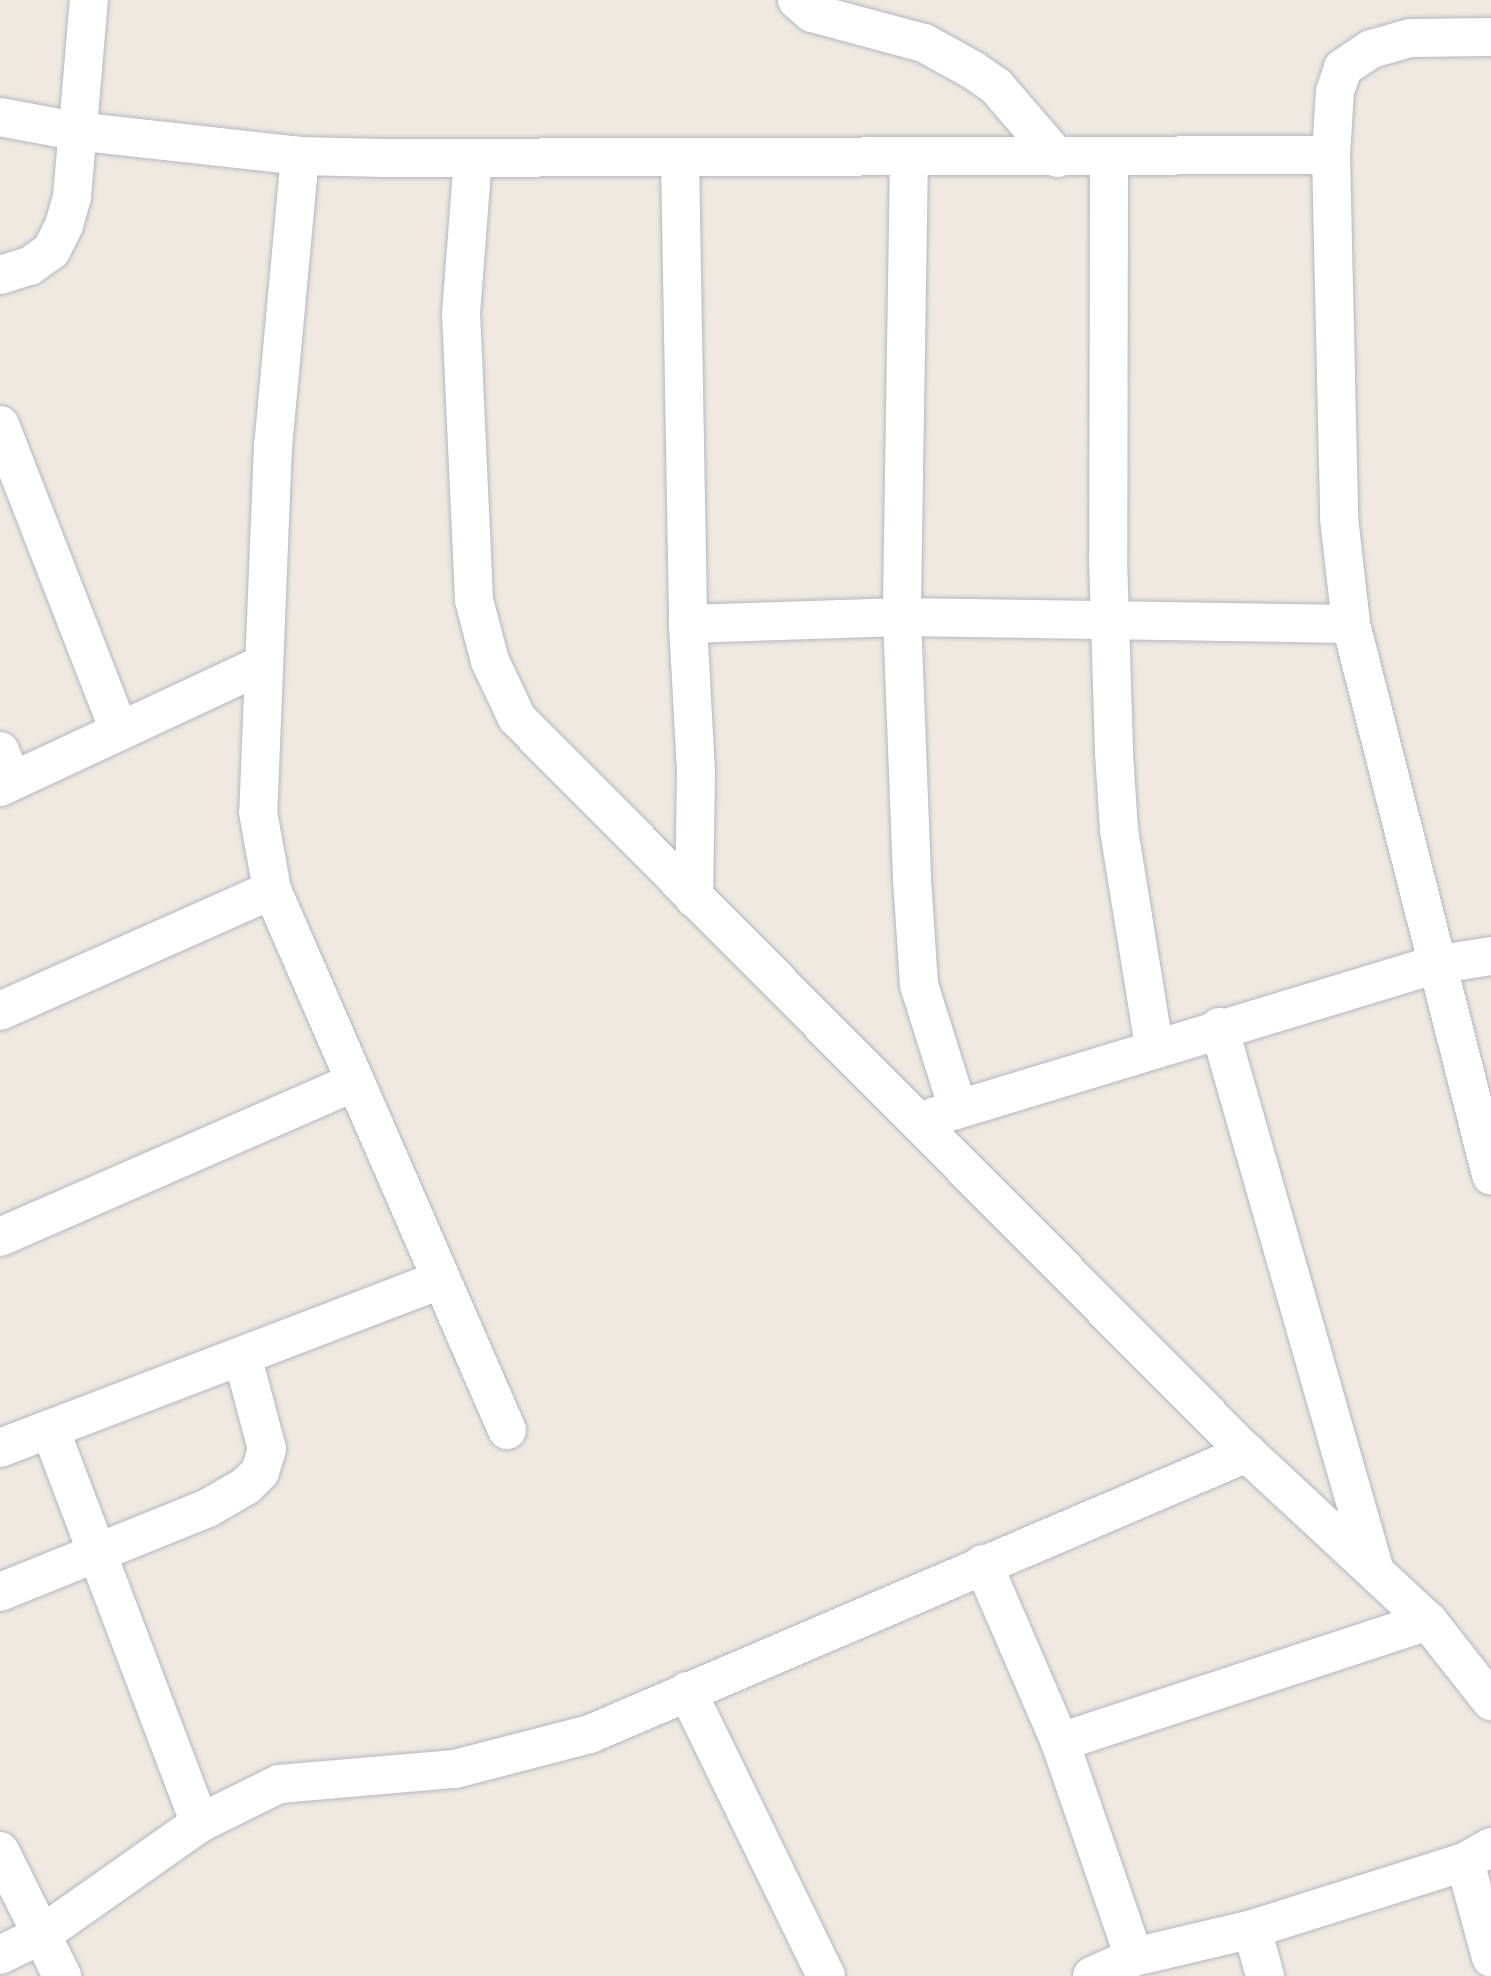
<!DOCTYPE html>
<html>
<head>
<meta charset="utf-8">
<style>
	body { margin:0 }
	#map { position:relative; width:1491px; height:1976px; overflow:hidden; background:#efe9e1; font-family:Inter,sans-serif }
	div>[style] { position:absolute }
	.roads { filter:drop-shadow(0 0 2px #b4b7c1) drop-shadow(0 0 2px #b4b7c1) }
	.minor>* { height:38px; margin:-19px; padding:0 19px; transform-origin:19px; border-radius:19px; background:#fff }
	span { translate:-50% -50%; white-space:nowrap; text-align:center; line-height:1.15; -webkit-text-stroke:7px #fff; paint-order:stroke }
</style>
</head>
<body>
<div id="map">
	<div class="roads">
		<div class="minor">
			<i style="left:797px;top:0;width:20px;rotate:41deg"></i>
			<i style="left:812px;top:13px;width:116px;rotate:15deg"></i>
			<i style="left:924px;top:43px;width:56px;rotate:28.9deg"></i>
			<i style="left:973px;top:70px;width:28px;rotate:35deg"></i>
			<i style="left:996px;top:86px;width:95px;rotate:49.3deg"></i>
			<i style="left:1491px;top:37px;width:81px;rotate:179.3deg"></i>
			<i style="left:1410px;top:38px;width:41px;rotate:164.2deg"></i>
			<i style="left:1371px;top:49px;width:34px;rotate:146deg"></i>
			<i style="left:1343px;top:68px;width:24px;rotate:109deg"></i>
			<i style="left:1335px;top:91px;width:64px;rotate:93.6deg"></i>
			<i style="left:1331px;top:155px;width:363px;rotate:88.7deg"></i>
			<i style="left:1339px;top:518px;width:107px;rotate:83.5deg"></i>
			<i style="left:1351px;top:624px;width:569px;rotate:75.74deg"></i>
			<i style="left:0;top:117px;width:76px;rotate:10.6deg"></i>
			<i style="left:75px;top:131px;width:226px;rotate:6.3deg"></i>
			<i style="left:300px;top:156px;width:84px;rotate:1.4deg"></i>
			<i style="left:384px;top:158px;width:947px;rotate:-0.18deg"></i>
			<i style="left:300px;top:156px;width:290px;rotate:95.3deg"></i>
			<i style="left:273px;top:445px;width:367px;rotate:92.3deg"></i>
			<i style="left:258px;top:812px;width:79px;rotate:79.8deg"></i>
			<i style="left:272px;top:890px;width:589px;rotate:66.48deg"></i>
			<i style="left:909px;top:157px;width:460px;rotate:90.9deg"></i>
			<i style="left:902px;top:617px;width:262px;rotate:87.8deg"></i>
			<i style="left:912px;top:879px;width:106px;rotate:86.2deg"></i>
			<i style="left:919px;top:985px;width:130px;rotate:72.5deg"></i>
			<i style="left:473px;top:158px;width:155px;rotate:94.4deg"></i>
			<i style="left:461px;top:313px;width:287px;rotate:87.4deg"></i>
			<i style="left:474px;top:600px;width:63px;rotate:75.3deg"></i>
			<i style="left:490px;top:661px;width:63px;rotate:64.7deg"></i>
			<i style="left:517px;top:718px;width:1036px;rotate:45.2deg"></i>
			<i style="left:1247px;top:1453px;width:247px;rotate:42.9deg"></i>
			<i style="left:1428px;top:1621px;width:102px;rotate:51.8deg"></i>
			<i style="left:680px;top:158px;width:466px;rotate:89deg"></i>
			<i style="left:688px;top:624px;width:148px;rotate:86.9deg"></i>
			<i style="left:696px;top:772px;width:126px;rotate:90.9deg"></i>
			<i style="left:1109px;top:158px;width:400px;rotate:90.1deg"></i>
			<i style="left:1108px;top:558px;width:195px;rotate:88.2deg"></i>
			<i style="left:1114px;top:753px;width:77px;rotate:86.3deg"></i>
			<i style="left:1119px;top:830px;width:220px;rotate:80.8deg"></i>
			<i style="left:0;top:275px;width:31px;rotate:-17deg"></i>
			<i style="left:30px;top:266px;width:26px;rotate:-36deg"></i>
			<i style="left:51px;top:251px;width:29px;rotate:-63deg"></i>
			<i style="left:64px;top:225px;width:29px;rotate:-74deg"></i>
			<i style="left:72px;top:197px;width:198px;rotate:-85.1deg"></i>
			<i style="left:0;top:425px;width:328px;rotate:68.7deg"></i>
			<i style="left:688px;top:624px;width:214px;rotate:-1.9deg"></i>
			<i style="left:902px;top:617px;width:449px;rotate:0.9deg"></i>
			<i style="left:0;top:751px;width:32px;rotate:68deg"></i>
			<i style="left:0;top:787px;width:291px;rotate:-25deg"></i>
			<i style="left:0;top:1011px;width:298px;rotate:-24deg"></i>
			<i style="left:1219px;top:1027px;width:563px;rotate:74.01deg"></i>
			<i style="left:933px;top:1117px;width:524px;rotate:-16.88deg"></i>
			<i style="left:1434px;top:965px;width:58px;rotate:-9deg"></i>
			<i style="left:0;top:1237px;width:384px;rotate:-23.6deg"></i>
			<i style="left:50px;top:1429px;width:422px;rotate:69.2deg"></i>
			<i style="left:0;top:1448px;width:470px;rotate:-20.9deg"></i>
			<i style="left:983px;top:1564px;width:194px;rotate:66.6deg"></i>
			<i style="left:1060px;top:1742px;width:227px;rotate:71deg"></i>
			<i style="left:0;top:1592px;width:224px;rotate:-22deg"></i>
			<i style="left:208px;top:1508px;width:44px;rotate:-30.1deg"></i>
			<i style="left:246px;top:1486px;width:20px;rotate:-45deg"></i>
			<i style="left:260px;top:1472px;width:24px;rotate:-73deg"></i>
			<i style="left:267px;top:1449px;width:93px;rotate:-104.9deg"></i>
			<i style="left:687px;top:1691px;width:317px;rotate:64deg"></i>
			<i style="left:1060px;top:1742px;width:387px;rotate:-18.2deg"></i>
			<i style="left:0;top:1851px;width:140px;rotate:63.6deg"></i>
			<i style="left:1465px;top:1862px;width:99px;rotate:74.8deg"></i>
			<i style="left:1252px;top:1929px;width:49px;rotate:74.5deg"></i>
			<i style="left:0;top:1955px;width:46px;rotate:-26deg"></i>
			<i style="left:41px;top:1935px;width:194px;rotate:-35.2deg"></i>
			<i style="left:200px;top:1823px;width:88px;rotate:-26.3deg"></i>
			<i style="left:279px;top:1784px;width:177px;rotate:-4.9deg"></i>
			<i style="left:455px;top:1769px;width:139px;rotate:-14.5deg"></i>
			<i style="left:590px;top:1734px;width:715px;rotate:-23.16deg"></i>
			<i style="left:1092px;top:1976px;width:46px;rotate:-24.3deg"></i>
			<i style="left:1134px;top:1957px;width:121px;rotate:-13.3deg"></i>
			<i style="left:1252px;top:1929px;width:223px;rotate:-17.5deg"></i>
			<i style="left:1465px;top:1862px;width:30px;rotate:-30deg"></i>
		</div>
	</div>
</div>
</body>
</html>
